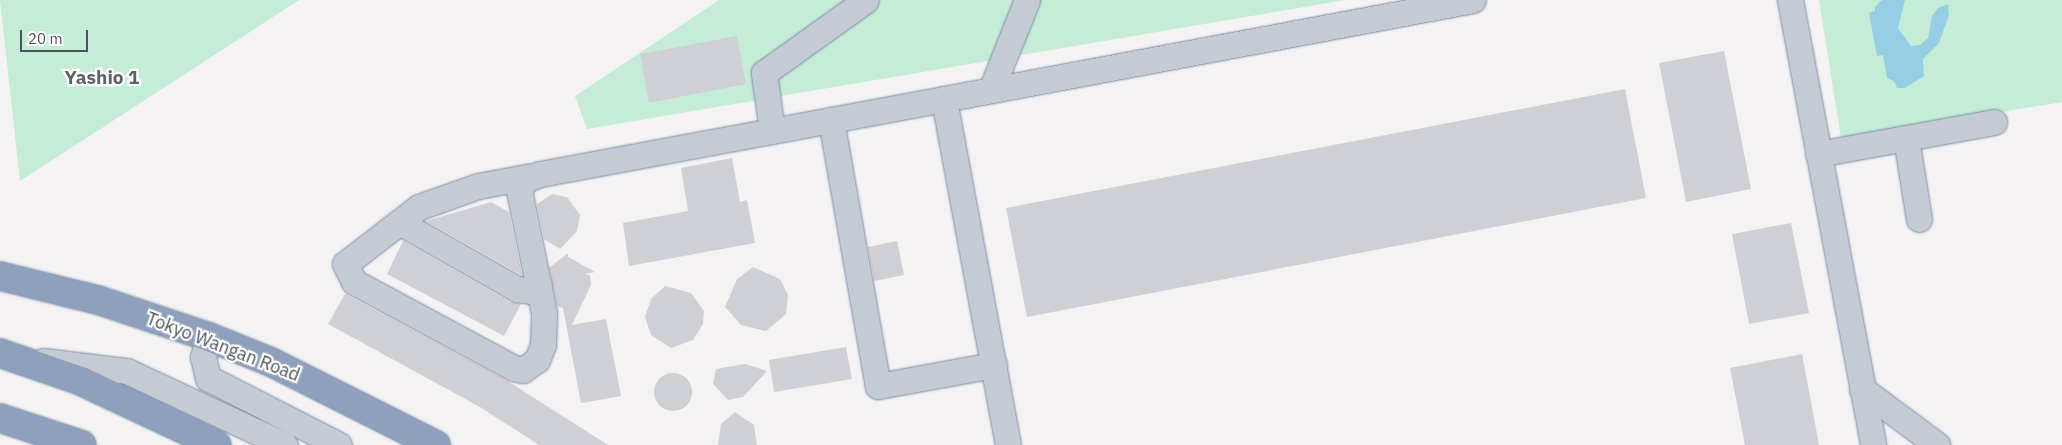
<!DOCTYPE html>
<html>
<head>
<meta charset="utf-8">
<style>
	body { margin:0 }
	#map { position:relative; width:2062px; height:445px; overflow:hidden; background:#f4f2f2; font-family:"IBM Plex Sans",sans-serif }
	div>[style] { position:absolute }
	.green>* { inset:0; background:#c5ecd7 }
	.water>* { inset:0; background:#96cee5 }
	.building>* { inset:0; background:#cfd0d5 }
	.round { border-radius:50% }
	.roads { filter:drop-shadow(0 0 1px #798ba7) drop-shadow(0 0 1px #798ba7) }
	.minor>* { height:25px; margin:-12.5px; padding:0 12.5px; transform-origin:12.5px; border-radius:12.5px; background:#c4cbd2 }
	.highway>* { height:28px; margin:-14px; padding:0 14px; transform-origin:14px; border-radius:14px; background:#8ea0bb }
	span { translate:-50% -50%; white-space:nowrap; text-align:center; line-height:1.15; -webkit-text-stroke:4.5px #fff; paint-order:stroke }
	.street-label { font-size:18px; color:#4b535d }
	.neighbourhood-label { font-size:19px; color:#5e6166; font-weight:700 }
	.scale { position:absolute; left:20px; top:30px; width:68px; height:22px; box-sizing:border-box; border:2px solid #4b535d; border-top:0; padding-left:6px; font-size:15px; line-height:18px; white-space:nowrap; color:#4b535d; -webkit-text-stroke:4px #fff; paint-order:stroke }
</style>
</head>
<body>
<div id="map">
	<div class="green">
		<i style="clip-path:polygon(0 0,299px 0,20px 181px)"></i>
		<i style="clip-path:polygon(719px 0,1345px 0,587px 129px,575px 96px)"></i>
		<i style="clip-path:polygon(1819px 0,2062px 0,2062px 102px,1841px 138px)"></i>
	</div>
	<div class="water">
		<i style="clip-path:polygon(1882px 0,1905px 0,1898px 28px,1911px 46px,1920px 45px,1928px 38px,1932px 16px,1938px 8px,1948px 4px,1949px 15px,1939px 43px,1923px 59px,1924px 76px,1905px 88px,1897px 88px,1894px 81px,1887px 78px,1883px 55px,1877px 56px,1869px 13px,1875px 11px,1875px 7px)"></i>
	</div>
	<div class="building">
		<i style="clip-path:polygon(737px 36px,746px 84px,649px 103px,640px 54px)"></i>
		<i style="clip-path:polygon(1724px 51px,1751px 189px,1686px 202px,1659px 63px)"></i>
		<i style="clip-path:polygon(1625px 89px,1646px 198px,1027px 317px,1006px 208px)"></i>
		<i style="clip-path:polygon(732px 158px,740px 202px,747px 200px,755px 243px,629px 266px,623px 223px,688px 211px,681px 168px)"></i>
		<i style="clip-path:polygon(552px 194px,567px 197px,580px 215px,577px 231px,560px 249px,544px 239px,537px 204px)"></i>
		<i style="clip-path:polygon(491px 202px,509px 212px,522px 275px,426px 221px)"></i>
		<i style="clip-path:polygon(1791px 223px,1809px 313px,1749px 324px,1732px 234px)"></i>
		<i style="clip-path:polygon(403px 241px,510px 302px,521px 304px,504px 336px,387px 274px)"></i>
		<i style="clip-path:polygon(897px 241px,904px 275px,874px 281px,868px 247px)"></i>
		<i style="clip-path:polygon(568px 253px,568px 257px,595px 272px,584px 274px,590px 275px,591px 285px,572px 325px,606px 319px,621px 396px,581px 403px,563px 308px,557px 306px,549px 268px)"></i>
		<i style="clip-path:polygon(753px 267px,780px 279px,788px 295px,786px 314px,766px 331px,741px 325px,725px 307px,737px 279px)"></i>
		<i style="clip-path:polygon(665px 286px,691px 293px,704px 311px,703px 324px,693px 340px,671px 348px,651px 335px,645px 317px,651px 299px)"></i>
		<i style="clip-path:polygon(345px 294px,506px 380px,608px 445px,539px 445px,480px 407px,328px 324px)"></i>
		<i style="clip-path:polygon(846px 347px,852px 379px,774px 392px,769px 360px)"></i>
		<i style="clip-path:polygon(1802px 354px,1819px 445px,1745px 445px,1730px 368px)"></i>
		<i style="clip-path:polygon(745px 364px,767px 371px,743px 397px,728px 400px,713px 384px,716px 369px)"></i>
		<i class="round" style="left:654px;top:373px;width:38px;height:38px"></i>
		<i style="clip-path:polygon(735px 412px,754px 425px,757px 445px,718px 445px,721px 424px)"></i>
	</div>
	<div class="roads">
		<div class="minor">
			<i style="left:1790px;top:0;width:453px;rotate:79.4deg"></i>
			<i style="left:991px;top:90px;width:97px;rotate:-68.2deg"></i>
			<i style="left:831px;top:120px;width:270px;rotate:80deg"></i>
			<i style="left:878px;top:386px;width:118px;rotate:-10.3deg"></i>
			<i style="left:772px;top:131px;width:59px;rotate:-97.9deg"></i>
			<i style="left:764px;top:73px;width:125px;rotate:-35.6deg"></i>
			<i style="left:1906px;top:138px;width:82px;rotate:80.9deg"></i>
			<i style="left:1818px;top:154px;width:179px;rotate:-10.3deg"></i>
			<i style="left:532px;top:176px;width:55px;rotate:169.5deg"></i>
			<i style="left:478px;top:186px;width:63px;rotate:160.4deg"></i>
			<i style="left:419px;top:207px;width:93px;rotate:142.4deg"></i>
			<i style="left:345px;top:264px;width:20px;rotate:63deg"></i>
			<i style="left:354px;top:282px;width:182px;rotate:28.3deg"></i>
			<i style="left:514px;top:368px;width:9px;rotate:13deg"></i>
			<i style="left:523px;top:370px;width:17px;rotate:-36deg"></i>
			<i style="left:537px;top:360px;width:16px;rotate:-68deg"></i>
			<i style="left:543px;top:345px;width:32px;rotate:-88deg"></i>
			<i style="left:544px;top:313px;width:126px;rotate:-101.5deg"></i>
			<i style="left:519px;top:190px;width:12px;rotate:-59deg"></i>
			<i style="left:525px;top:180px;width:16px;rotate:-22deg"></i>
			<i style="left:540px;top:174px;width:411px;rotate:-10.5deg"></i>
			<i style="left:399px;top:222px;width:136px;rotate:29.6deg"></i>
			<i style="left:517px;top:289px;width:14px;rotate:8deg"></i>
			<i style="left:531px;top:291px;width:10px;rotate:-37deg"></i>
			<i style="left:209px;top:337px;width:21px;rotate:107deg"></i>
			<i style="left:203px;top:357px;width:22px;rotate:77deg"></i>
			<i style="left:208px;top:378px;width:147px;rotate:27.1deg"></i>
			<i style="left:43px;top:361px;width:85px;rotate:6.8deg"></i>
			<i style="left:127px;top:371px;width:174px;rotate:25.1deg"></i>
			<i style="left:1862px;top:389px;width:94px;rotate:36.7deg"></i>
			<i style="left:1008px;top:445px;width:352px;rotate:-100.5deg"></i>
			<i style="left:944px;top:99px;width:538px;rotate:-10.6deg"></i>
		</div>
		<div class="highway">
			<i style="left:0;top:276px;width:101px;rotate:13.8deg"></i>
			<i style="left:98px;top:300px;width:117px;rotate:18.4deg"></i>
			<i style="left:209px;top:337px;width:67px;rotate:22deg"></i>
			<i style="left:271px;top:362px;width:185px;rotate:26.7deg"></i>
			<i style="left:0;top:353px;width:86px;rotate:19.1deg"></i>
			<i style="left:81px;top:381px;width:150px;rotate:25.2deg"></i>
			<i style="left:0;top:418px;width:86px;rotate:18.2deg"></i>
		</div>
	</div>
	<div class="street-label">
		<span style="left:223px;top:347px;rotate:21deg">Tokyo Wangan Road</span>
	</div>
	<div class="neighbourhood-label">
		<span style="left:102px;top:78px">Yashio 1</span>
	</div>
	<div class="scale">20 m</div>
</div>
</body>
</html>
